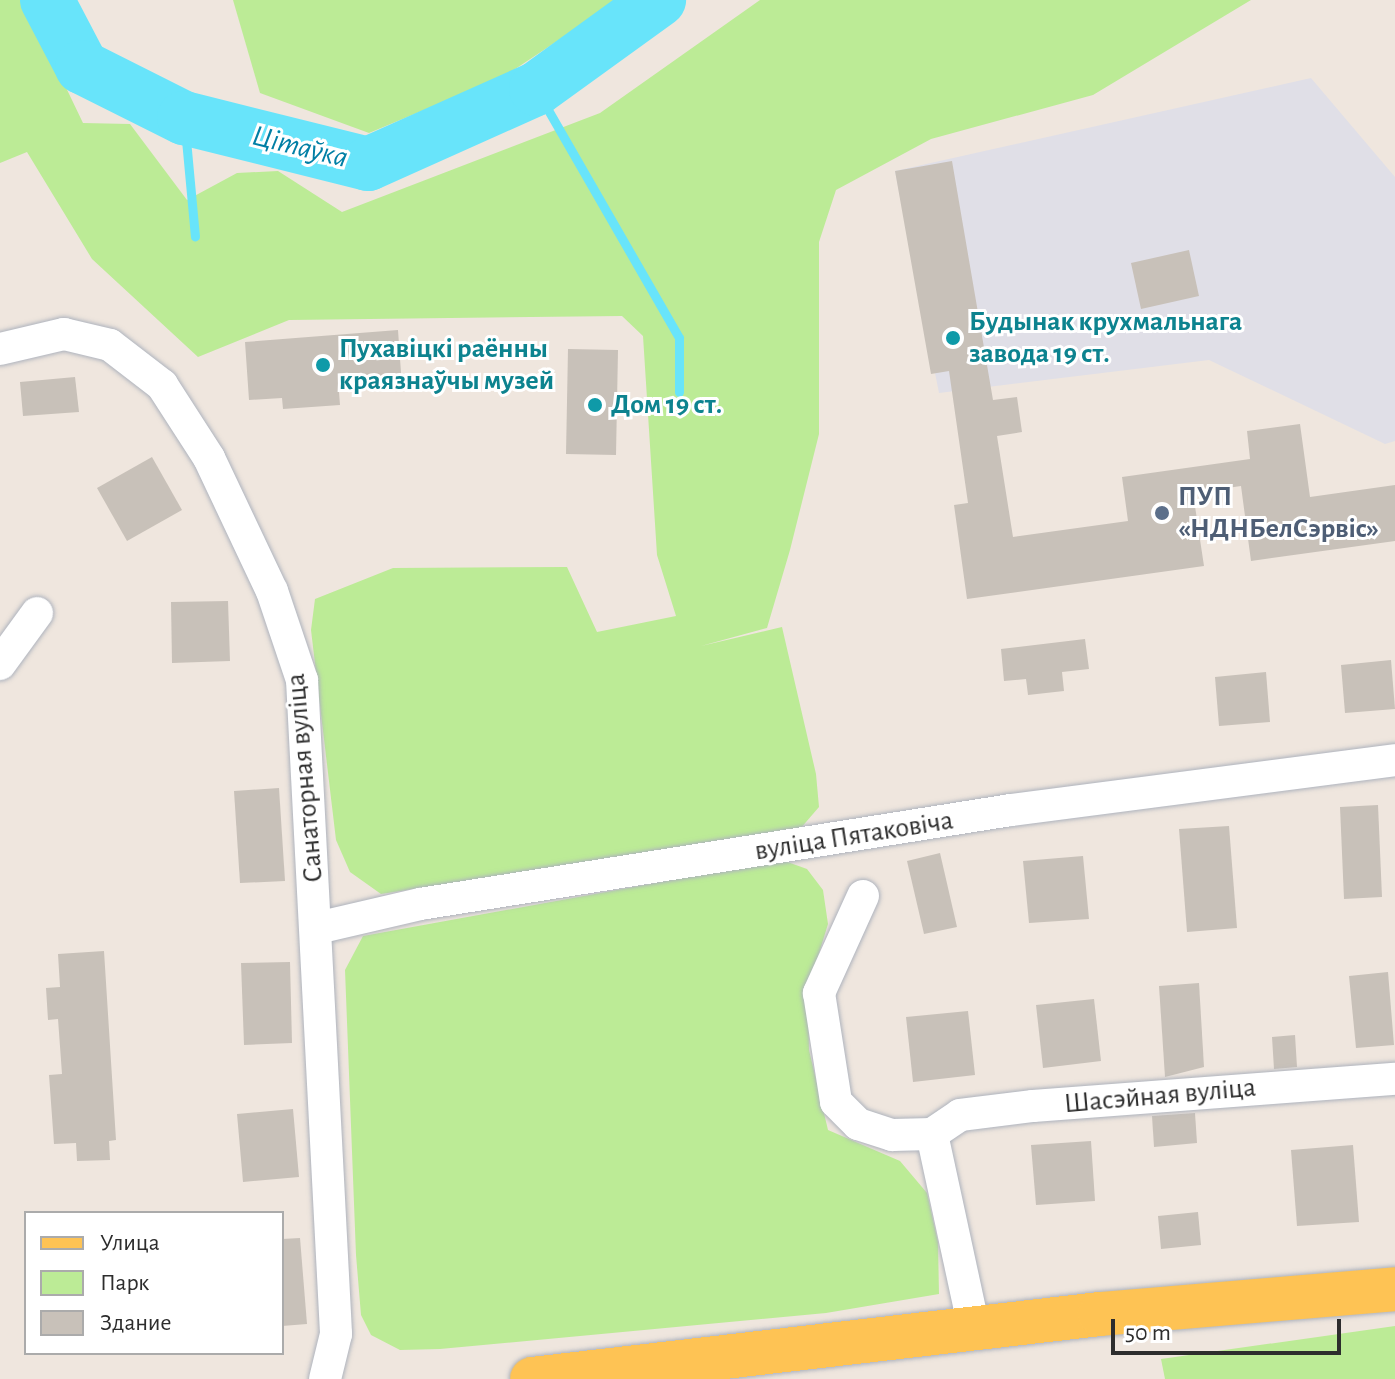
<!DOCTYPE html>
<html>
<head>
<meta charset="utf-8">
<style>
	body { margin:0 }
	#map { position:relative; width:1395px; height:1379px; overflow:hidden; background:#efe6de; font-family:"Alegreya Sans",sans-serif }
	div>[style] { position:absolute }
	.industrial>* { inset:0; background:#e0dfe7 }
	.green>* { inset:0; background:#bceb96 }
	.stream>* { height:9px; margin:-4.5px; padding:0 4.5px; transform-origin:4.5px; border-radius:4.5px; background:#68e4fa }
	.river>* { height:54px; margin:-27px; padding:0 27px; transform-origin:27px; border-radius:27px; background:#68e4fa }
	.building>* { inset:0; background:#c8c1b9 }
	.roads { filter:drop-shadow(0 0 2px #aeb3bd) drop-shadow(0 0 2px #aeb3bd) }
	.street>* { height:32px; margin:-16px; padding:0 16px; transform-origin:16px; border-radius:16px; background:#fff }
	.primary>* { height:44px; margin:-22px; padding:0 22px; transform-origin:22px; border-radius:22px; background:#fec354 }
	.dots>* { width:22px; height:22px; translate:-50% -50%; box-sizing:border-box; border:4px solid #fff; border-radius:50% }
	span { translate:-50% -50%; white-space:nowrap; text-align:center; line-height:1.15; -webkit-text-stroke:6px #fff; paint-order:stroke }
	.culture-label { font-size:28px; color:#0d838f; font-weight:700 }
	.left { translate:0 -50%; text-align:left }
	.service-label { font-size:28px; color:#4e5e75; font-weight:700 }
	.street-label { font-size:28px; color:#2d2d2d }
	.water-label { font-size:30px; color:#017fa5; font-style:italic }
	.legend { position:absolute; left:24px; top:1211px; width:260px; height:144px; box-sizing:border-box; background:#fff; border:2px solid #ababab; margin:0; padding:10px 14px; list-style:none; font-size:24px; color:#2d2d2d }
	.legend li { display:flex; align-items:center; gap:16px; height:40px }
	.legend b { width:40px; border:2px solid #ababab }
	.scale { position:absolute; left:1111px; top:1319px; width:230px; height:36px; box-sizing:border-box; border:4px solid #2d2d2d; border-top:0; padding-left:10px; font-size:24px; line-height:28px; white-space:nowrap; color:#2d2d2d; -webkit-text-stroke:6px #fff; paint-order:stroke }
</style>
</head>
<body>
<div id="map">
	<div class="industrial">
		<i style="clip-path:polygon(1311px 78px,1395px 177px,1395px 441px,1385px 444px,1209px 360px,939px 393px,895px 171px)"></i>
	</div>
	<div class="green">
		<i style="clip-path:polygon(0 0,24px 0,83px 123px,130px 124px,187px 200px,237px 173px,278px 171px,342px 212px,600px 113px,760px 0,1251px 0,1093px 95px,931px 139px,836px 190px,819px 242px,819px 434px,790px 550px,767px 628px,701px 646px,782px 627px,816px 774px,819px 807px,800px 829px,381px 894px,350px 872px,336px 840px,311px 630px,315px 599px,393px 568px,567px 567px,597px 632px,676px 616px,657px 555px,643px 336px,622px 316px,289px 320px,198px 357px,92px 259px,27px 152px,0 163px)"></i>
		<i style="clip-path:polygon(233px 0,619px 0,503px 77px,369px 133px,260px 93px)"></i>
		<i style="clip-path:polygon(782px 860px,807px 869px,823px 890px,828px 924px,808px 989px,809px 1050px,828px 1130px,900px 1161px,927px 1193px,938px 1242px,939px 1294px,826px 1313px,440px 1349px,400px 1350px,371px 1335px,361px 1315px,356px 1255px,345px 970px,363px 936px)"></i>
		<i style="clip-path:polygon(1395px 1326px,1395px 1379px,1165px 1379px,1161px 1359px)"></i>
	</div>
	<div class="stream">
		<i style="left:536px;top:89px;width:287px;rotate:60.1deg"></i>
		<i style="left:679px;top:338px;width:54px;rotate:90deg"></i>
		<i style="left:184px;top:118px;width:119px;rotate:84.7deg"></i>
	</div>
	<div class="river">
		<i style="left:47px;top:0;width:76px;rotate:62.4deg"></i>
		<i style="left:82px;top:67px;width:114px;rotate:26.6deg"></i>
		<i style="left:184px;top:118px;width:190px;rotate:14deg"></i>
		<i style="left:368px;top:164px;width:184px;rotate:-24.1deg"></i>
		<i style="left:536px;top:89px;width:152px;rotate:-35.9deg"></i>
	</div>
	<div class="building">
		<i style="clip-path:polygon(952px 161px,993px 400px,1017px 397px,1022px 432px,997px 436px,1013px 537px,1128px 521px,1122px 477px,1250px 459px,1247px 431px,1300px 424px,1310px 497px,1395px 485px,1395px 541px,1251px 561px,1241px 486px,1193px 493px,1204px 566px,967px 599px,954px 505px,968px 503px,949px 371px,931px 374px,895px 171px)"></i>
		<i style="clip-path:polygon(1189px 250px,1199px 296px,1141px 309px,1131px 263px)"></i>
		<i style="clip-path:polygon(398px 330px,402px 387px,339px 392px,340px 405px,283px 409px,282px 398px,249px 400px,245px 342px)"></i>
		<i style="clip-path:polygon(568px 349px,618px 350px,616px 455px,566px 454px)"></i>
		<i style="clip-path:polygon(75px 377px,79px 412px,23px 416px,20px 382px)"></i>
		<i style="clip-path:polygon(152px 457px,182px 510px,127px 541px,97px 488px)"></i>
		<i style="clip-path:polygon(228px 601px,230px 661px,172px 663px,171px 602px)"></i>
		<i style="clip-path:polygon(1085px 639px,1089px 669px,1062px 672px,1064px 691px,1028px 695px,1026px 679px,1004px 681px,1001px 649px)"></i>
		<i style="clip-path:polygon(1391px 660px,1395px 709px,1345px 713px,1341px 665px)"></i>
		<i style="clip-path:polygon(1266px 672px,1270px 722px,1219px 726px,1215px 677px)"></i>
		<i style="clip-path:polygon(279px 788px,285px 881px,240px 883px,234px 791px)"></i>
		<i style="clip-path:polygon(1378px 805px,1382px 897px,1344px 899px,1340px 807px)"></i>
		<i style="clip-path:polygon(1229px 826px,1237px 928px,1187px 932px,1179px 829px)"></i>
		<i style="clip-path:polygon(940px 853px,957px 927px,924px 934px,907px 861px)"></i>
		<i style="clip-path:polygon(1083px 856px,1089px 919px,1029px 923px,1023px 861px)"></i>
		<i style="clip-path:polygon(104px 951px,116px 1140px,109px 1141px,110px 1160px,77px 1161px,76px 1143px,54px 1144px,49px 1075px,62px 1074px,58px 1019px,48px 1020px,46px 988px,60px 987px,58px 954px)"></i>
		<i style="clip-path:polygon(290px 962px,292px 1043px,244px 1045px,241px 963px)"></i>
		<i style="clip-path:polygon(1388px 972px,1394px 1045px,1356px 1048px,1349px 976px)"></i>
		<i style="clip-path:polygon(1199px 983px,1204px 1067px,1165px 1077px,1159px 986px)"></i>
		<i style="clip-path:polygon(1094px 999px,1101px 1061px,1043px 1068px,1036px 1005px)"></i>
		<i style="clip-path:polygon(968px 1011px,975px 1075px,913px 1082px,906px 1017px)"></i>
		<i style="clip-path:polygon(1295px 1035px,1297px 1067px,1274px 1069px,1272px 1037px)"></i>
		<i style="clip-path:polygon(293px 1109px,299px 1177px,243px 1182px,237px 1114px)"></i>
		<i style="clip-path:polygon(1195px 1113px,1197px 1143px,1154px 1147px,1152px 1116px)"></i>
		<i style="clip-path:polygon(1091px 1141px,1095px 1201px,1036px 1205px,1031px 1145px)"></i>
		<i style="clip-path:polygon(1353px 1145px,1359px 1222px,1297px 1226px,1291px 1150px)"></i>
		<i style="clip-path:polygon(1198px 1212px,1201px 1245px,1161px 1249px,1158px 1216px)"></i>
		<i style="clip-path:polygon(300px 1238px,307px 1324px,282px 1326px,282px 1239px)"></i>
	</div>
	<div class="roads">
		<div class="street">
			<i style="left:0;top:349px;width:66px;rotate:-13.2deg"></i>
			<i style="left:64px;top:334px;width:47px;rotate:13.4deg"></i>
			<i style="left:110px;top:345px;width:66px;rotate:37.6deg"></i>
			<i style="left:162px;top:385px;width:87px;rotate:57.2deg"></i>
			<i style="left:209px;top:458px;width:147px;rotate:64.7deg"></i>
			<i style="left:272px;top:591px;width:94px;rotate:71.4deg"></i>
			<i style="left:302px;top:680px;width:655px;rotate:87.02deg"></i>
			<i style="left:336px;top:1334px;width:46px;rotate:103.7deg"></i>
			<i style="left:0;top:664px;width:63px;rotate:-54deg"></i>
			<i style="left:863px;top:896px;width:107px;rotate:114.4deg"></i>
			<i style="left:819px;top:993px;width:110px;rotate:81.1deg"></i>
			<i style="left:836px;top:1102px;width:31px;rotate:45deg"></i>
			<i style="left:858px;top:1124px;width:36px;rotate:18deg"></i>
			<i style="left:892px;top:1135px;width:40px;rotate:-1.4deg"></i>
			<i style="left:317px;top:928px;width:106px;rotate:-13.1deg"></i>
			<i style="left:420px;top:904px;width:598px;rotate:-9.04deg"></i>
			<i style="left:1011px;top:810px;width:387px;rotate:-7.4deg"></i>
			<i style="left:932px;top:1134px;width:34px;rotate:-34deg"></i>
			<i style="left:960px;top:1115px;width:74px;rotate:-7deg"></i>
			<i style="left:1033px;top:1106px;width:363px;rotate:-4.3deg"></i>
			<i style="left:932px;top:1134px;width:198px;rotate:77.8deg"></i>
		</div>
		<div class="primary">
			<i style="left:532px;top:1379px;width:572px;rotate:-6.53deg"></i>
			<i style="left:1100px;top:1314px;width:296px;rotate:-4.8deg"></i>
		</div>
	</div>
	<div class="dots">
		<i style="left:953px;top:338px;background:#0f9aa8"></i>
		<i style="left:323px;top:365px;background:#0f9aa8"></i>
		<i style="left:595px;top:405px;background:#0f9aa8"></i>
		<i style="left:1162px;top:513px;background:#5c6f8a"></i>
	</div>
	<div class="culture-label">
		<span class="left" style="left:969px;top:338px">Будынак крухмальнага<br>завода 19 ст.</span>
		<span class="left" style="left:339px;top:365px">Пухавіцкі раённы<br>краязнаўчы музей</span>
		<span class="left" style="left:611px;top:405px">Дом 19 ст.</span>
	</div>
	<div class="service-label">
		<span class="left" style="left:1178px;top:513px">ПУП<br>«НДНБелСэрвіс»</span>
	</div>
	<div class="street-label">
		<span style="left:305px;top:778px;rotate:-95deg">Санаторная вуліца</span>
		<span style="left:854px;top:836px;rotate:-9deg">вуліца Пятаковіча</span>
		<span style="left:1160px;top:1096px;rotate:-5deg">Шасэйная вуліца</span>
	</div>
	<div class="water-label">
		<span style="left:300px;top:147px;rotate:14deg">Цітаўка</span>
	</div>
	<ul class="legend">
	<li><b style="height:10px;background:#fec354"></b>Улица</li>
	<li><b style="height:22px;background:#bceb96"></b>Парк</li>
	<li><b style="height:22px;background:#c8c1b9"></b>Здание</li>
	</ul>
	<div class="scale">50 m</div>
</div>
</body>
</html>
